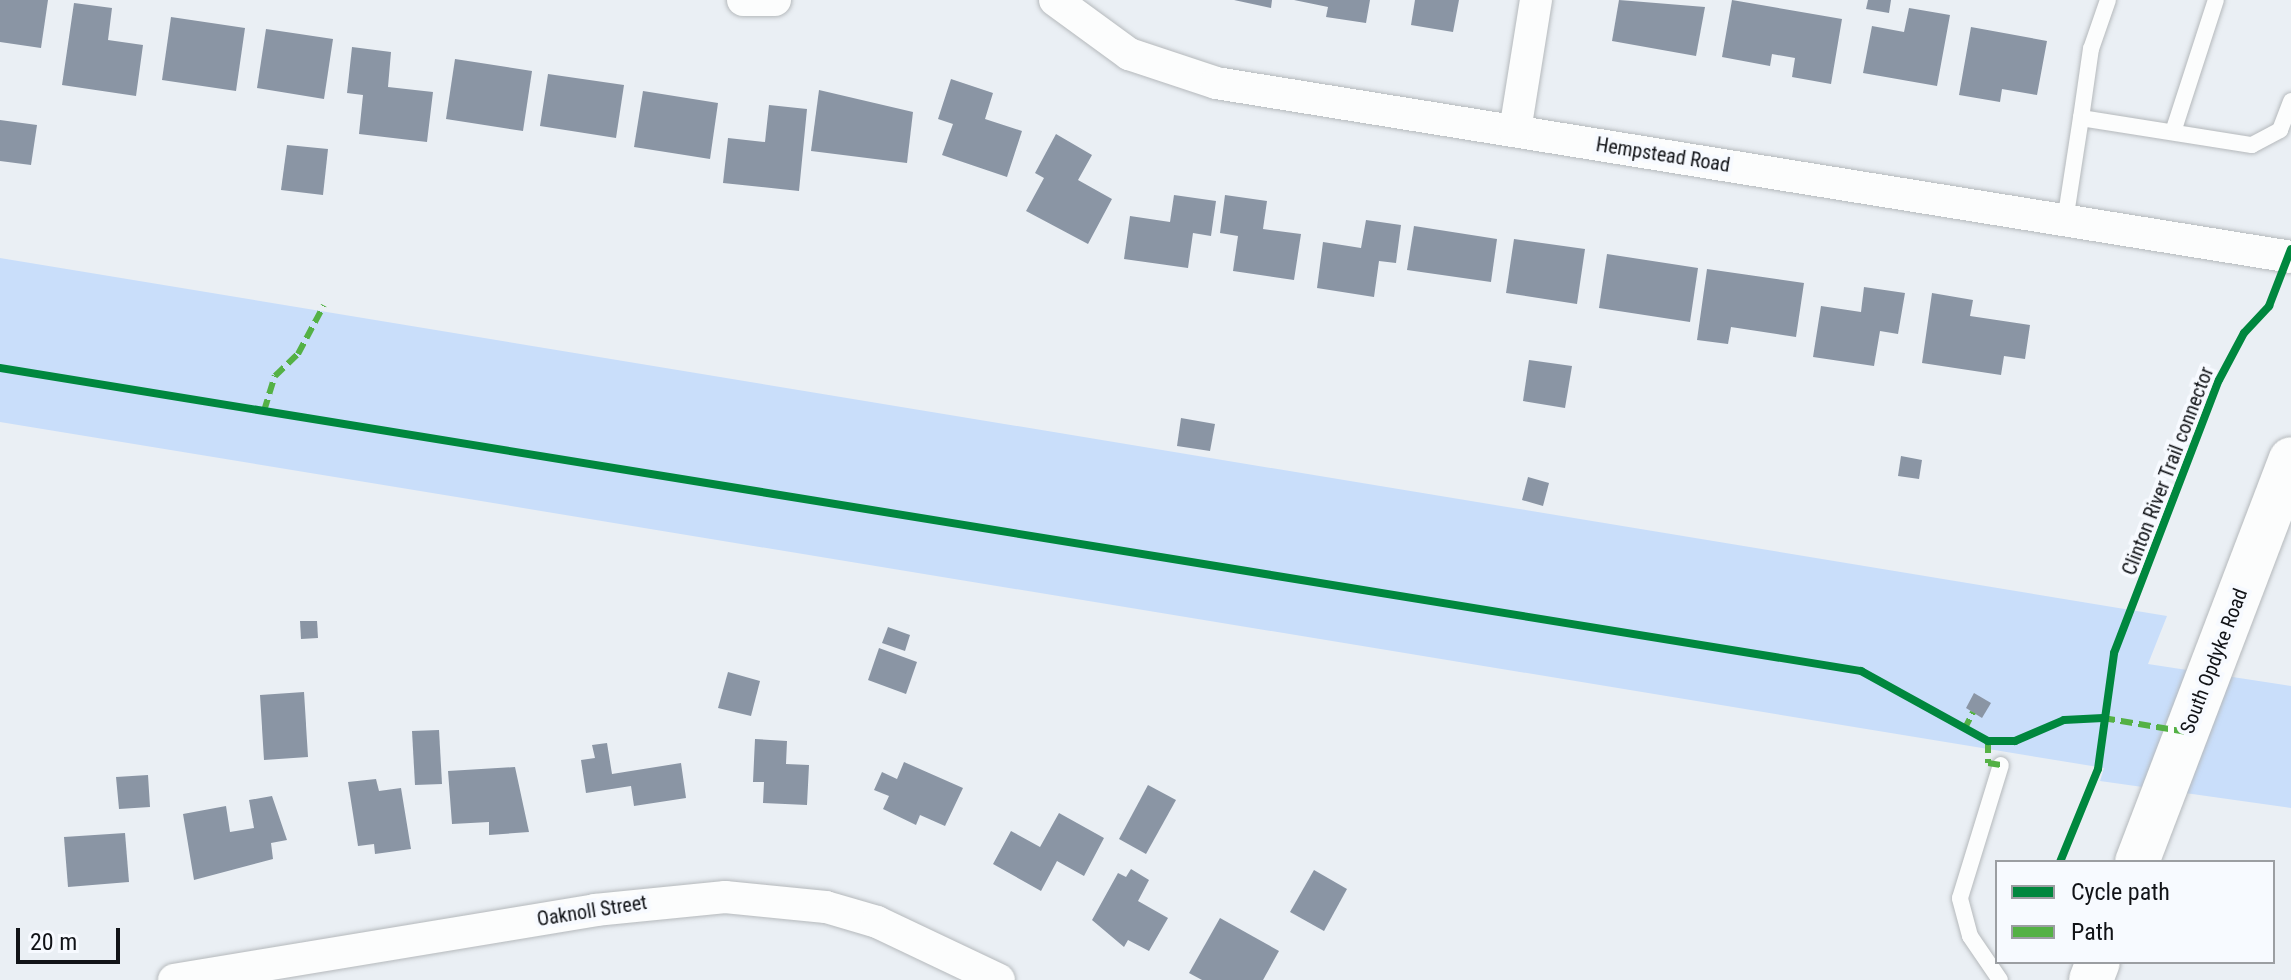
<!DOCTYPE html>
<html>
<head>
<meta charset="utf-8">
<style>
	body { margin:0 }
	#map { position:relative; width:2291px; height:980px; overflow:hidden; background:#eaeff4; font-family:"Roboto Condensed",sans-serif }
	div>[style] { position:absolute }
	.green>* { inset:0; background:#c9defa }
	.building>* { inset:0; background:#8a95a4 }
	.roads { filter:drop-shadow(0 0 2px #b5b9bc) drop-shadow(0 0 2px #b5b9bc) }
	.lane>* { height:16px; margin:-8px; padding:0 8px; transform-origin:8px; border-radius:8px; background:#fcfdfd }
	.street>* { height:32px; margin:-16px; padding:0 16px; transform-origin:16px; border-radius:16px; background:#fcfdfd }
	.secondary>* { height:44px; margin:-22px; padding:0 22px; transform-origin:22px; border-radius:22px; background:#fcfdfd }
	.quiet>* { height:6px; margin-top:-3px; transform-origin:0; background:repeating-linear-gradient(90deg,#54b145 0 12px,transparent 0 18px) }
	.cycleway>* { height:8px; margin:-4px; padding:0 4px; transform-origin:4px; border-radius:4px; background:#00873e }
	span { translate:-50% -50%; white-space:nowrap; text-align:center; line-height:1.15; -webkit-text-stroke:8px #f7faff; paint-order:stroke }
	.street-label { font-size:20px; color:#111317 }
	.legend { position:absolute; left:1995px; top:860px; width:280px; height:104px; box-sizing:border-box; background:#f7faff; border:2px solid #9b9ea2; margin:0; padding:10px 14px; list-style:none; font-size:24px; color:#111317 }
	.legend li { display:flex; align-items:center; gap:16px; height:40px }
	.legend b { width:40px; border:2px solid #9b9ea2 }
	.scale { position:absolute; left:16px; top:928px; width:104px; height:36px; box-sizing:border-box; border:4px solid #111317; border-top:0; padding-left:10px; font-size:24px; line-height:28px; white-space:nowrap; color:#111317; -webkit-text-stroke:6px #f7faff; paint-order:stroke }
</style>
</head>
<body>
<div id="map">
	<div class="green">
		<i style="clip-path:polygon(0 258px,2167px 616px,2148px 664px,2291px 686px,2291px 808px,2100px 781px,2104px 768px,0 422px)"></i>
	</div>
	<div class="building">
		<i style="clip-path:polygon(0 0,48px 0,41px 48px,0 42px)"></i>
		<i style="clip-path:polygon(1234px 0,1272px 0,1271px 8px)"></i>
		<i style="clip-path:polygon(1294px 0,1370px 0,1366px 23px,1326px 17px,1328px 7px)"></i>
		<i style="clip-path:polygon(1415px 0,1459px 0,1453px 32px,1411px 25px)"></i>
		<i style="clip-path:polygon(1619px 0,1705px 7px,1696px 56px,1612px 41px)"></i>
		<i style="clip-path:polygon(1732px 0,1842px 19px,1831px 84px,1792px 77px,1795px 58px,1772px 54px,1770px 66px,1722px 57px)"></i>
		<i style="clip-path:polygon(1868px 0,1891px 0,1889px 13px,1866px 9px)"></i>
		<i style="clip-path:polygon(74px 3px,112px 8px,108px 40px,143px 45px,136px 96px,62px 85px)"></i>
		<i style="clip-path:polygon(1909px 8px,1950px 15px,1937px 86px,1863px 73px,1872px 26px,1904px 32px)"></i>
		<i style="clip-path:polygon(171px 17px,245px 28px,236px 91px,162px 80px)"></i>
		<i style="clip-path:polygon(1971px 27px,2047px 41px,2037px 95px,2002px 89px,2000px 102px,1959px 95px)"></i>
		<i style="clip-path:polygon(266px 29px,333px 39px,324px 99px,257px 88px)"></i>
		<i style="clip-path:polygon(352px 47px,391px 52px,388px 87px,433px 92px,427px 142px,359px 134px,363px 95px,347px 93px)"></i>
		<i style="clip-path:polygon(455px 59px,532px 71px,523px 131px,446px 119px)"></i>
		<i style="clip-path:polygon(548px 74px,624px 85px,616px 138px,540px 126px)"></i>
		<i style="clip-path:polygon(951px 79px,993px 93px,985px 119px,1022px 131px,1007px 177px,942px 155px,953px 124px,938px 119px)"></i>
		<i style="clip-path:polygon(819px 90px,913px 112px,907px 163px,811px 151px)"></i>
		<i style="clip-path:polygon(643px 91px,718px 103px,710px 159px,634px 147px)"></i>
		<i style="clip-path:polygon(769px 105px,807px 109px,799px 191px,723px 183px,728px 138px,765px 142px)"></i>
		<i style="clip-path:polygon(0 120px,37px 125px,31px 165px,0 161px)"></i>
		<i style="clip-path:polygon(1056px 134px,1092px 155px,1078px 180px,1112px 199px,1088px 244px,1026px 211px,1044px 178px,1035px 173px)"></i>
		<i style="clip-path:polygon(287px 145px,328px 149px,323px 195px,281px 190px)"></i>
		<i style="clip-path:polygon(1174px 195px,1216px 201px,1211px 236px,1193px 233px,1188px 268px,1124px 259px,1130px 216px,1170px 222px)"></i>
		<i style="clip-path:polygon(1225px 195px,1267px 201px,1263px 229px,1301px 234px,1294px 280px,1233px 271px,1238px 236px,1220px 233px)"></i>
		<i style="clip-path:polygon(1366px 220px,1401px 225px,1396px 263px,1379px 261px,1374px 297px,1317px 288px,1323px 242px,1361px 248px)"></i>
		<i style="clip-path:polygon(1414px 226px,1497px 239px,1491px 282px,1407px 270px)"></i>
		<i style="clip-path:polygon(1514px 239px,1585px 249px,1577px 304px,1506px 293px)"></i>
		<i style="clip-path:polygon(1607px 254px,1698px 268px,1690px 322px,1599px 308px)"></i>
		<i style="clip-path:polygon(1707px 269px,1804px 283px,1796px 337px,1731px 327px,1728px 344px,1697px 340px)"></i>
		<i style="clip-path:polygon(1864px 287px,1905px 293px,1898px 334px,1880px 331px,1874px 366px,1813px 357px,1821px 306px,1861px 312px)"></i>
		<i style="clip-path:polygon(1932px 293px,1973px 300px,1970px 316px,2030px 325px,2025px 359px,2004px 356px,2001px 375px,1922px 363px)"></i>
		<i style="clip-path:polygon(1529px 360px,1572px 366px,1565px 408px,1523px 401px)"></i>
		<i style="clip-path:polygon(1181px 418px,1215px 424px,1210px 451px,1177px 446px)"></i>
		<i style="clip-path:polygon(1901px 456px,1922px 460px,1919px 479px,1898px 476px)"></i>
		<i style="clip-path:polygon(1528px 477px,1549px 483px,1543px 506px,1522px 500px)"></i>
		<i style="clip-path:polygon(300px 621px,317px 621px,318px 638px,301px 639px)"></i>
		<i style="clip-path:polygon(888px 627px,910px 635px,905px 651px,882px 643px)"></i>
		<i style="clip-path:polygon(879px 648px,917px 662px,906px 694px,868px 680px)"></i>
		<i style="clip-path:polygon(728px 672px,760px 681px,751px 716px,718px 708px)"></i>
		<i style="clip-path:polygon(304px 692px,308px 757px,264px 760px,260px 695px)"></i>
		<i style="clip-path:polygon(1974px 693px,1991px 703px,1982px 718px,1966px 708px)"></i>
		<i style="clip-path:polygon(439px 730px,442px 784px,415px 785px,412px 731px)"></i>
		<i style="clip-path:polygon(755px 739px,787px 741px,786px 764px,809px 765px,807px 805px,763px 803px,764px 782px,753px 782px)"></i>
		<i style="clip-path:polygon(607px 743px,612px 774px,681px 763px,686px 798px,634px 806px,631px 786px,586px 793px,581px 760px,595px 758px,592px 745px)"></i>
		<i style="clip-path:polygon(904px 762px,963px 788px,945px 826px,920px 815px,916px 825px,883px 809px,889px 796px,874px 790px,882px 772px,897px 779px)"></i>
		<i style="clip-path:polygon(515px 767px,529px 832px,489px 835px,489px 822px,452px 824px,448px 771px)"></i>
		<i style="clip-path:polygon(148px 775px,150px 807px,119px 809px,116px 777px)"></i>
		<i style="clip-path:polygon(376px 779px,379px 791px,401px 788px,411px 849px,375px 854px,374px 844px,358px 846px,348px 782px)"></i>
		<i style="clip-path:polygon(1148px 785px,1176px 800px,1146px 854px,1119px 839px)"></i>
		<i style="clip-path:polygon(272px 796px,287px 840px,271px 843px,273px 859px,194px 880px,183px 814px,226px 806px,230px 832px,254px 828px,249px 800px)"></i>
		<i style="clip-path:polygon(1059px 813px,1104px 838px,1084px 876px,1057px 861px,1041px 891px,993px 864px,1011px 831px,1040px 847px)"></i>
		<i style="clip-path:polygon(125px 833px,129px 882px,68px 887px,64px 837px)"></i>
		<i style="clip-path:polygon(1131px 869px,1149px 880px,1138px 901px,1168px 918px,1149px 951px,1128px 940px,1124px 947px,1092px 920px,1118px 873px,1126px 877px)"></i>
		<i style="clip-path:polygon(1314px 870px,1347px 889px,1324px 931px,1290px 912px)"></i>
		<i style="clip-path:polygon(1220px 918px,1279px 951px,1263px 980px,1202px 980px,1189px 973px)"></i>
	</div>
	<div class="roads">
		<div class="lane">
			<i style="left:2081px;top:118px;width:70px;rotate:-81.8deg"></i>
			<i style="left:2091px;top:49px;width:52px;rotate:-70.9deg"></i>
			<i style="left:2173px;top:132px;width:139px;rotate:-72deg"></i>
			<i style="left:2065px;top:221px;width:104px;rotate:-81.2deg"></i>
			<i style="left:2081px;top:118px;width:173px;rotate:9deg"></i>
			<i style="left:2252px;top:145px;width:32px;rotate:-28deg"></i>
			<i style="left:2280px;top:130px;width:31px;rotate:-69deg"></i>
			<i style="left:2000px;top:980px;width:53px;rotate:-124.3deg"></i>
			<i style="left:1970px;top:936px;width:39px;rotate:-105deg"></i>
			<i style="left:1960px;top:898px;width:139px;rotate:-72.9deg"></i>
		</div>
		<div class="street">
			<i style="left:743px;top:0;width:32px"></i>
			<i style="left:1055px;top:0;width:92px;rotate:36.1deg"></i>
			<i style="left:1129px;top:54px;width:92px;rotate:18.4deg"></i>
			<i style="left:1216px;top:83px;width:1089px;rotate:9.19deg"></i>
			<i style="left:1515px;top:131px;width:133px;rotate:-80.9deg"></i>
			<i style="left:174px;top:980px;width:427px;rotate:-9.4deg"></i>
			<i style="left:595px;top:910px;width:131px;rotate:-5.7deg"></i>
			<i style="left:725px;top:897px;width:101px;rotate:5.7deg"></i>
			<i style="left:826px;top:907px;width:53px;rotate:16.4deg"></i>
			<i style="left:877px;top:922px;width:135px;rotate:25.4deg"></i>
		</div>
		<div class="secondary">
			<i style="left:2137px;top:862px;width:431px;rotate:-69.1deg"></i>
			<i style="left:2091px;top:980px;width:19px;rotate:-69deg"></i>
		</div>
	</div>
	<div class="quiet">
		<i style="left:264px;top:411px;width:37px;rotate:-73deg"></i>
		<i style="left:275px;top:376px;width:32px;rotate:-44deg"></i>
		<i style="left:298px;top:354px;width:55px;rotate:-62deg"></i>
		<i style="left:2103px;top:718px;width:85px;rotate:9.5deg"></i>
		<i style="left:1964px;top:730px;width:20px;rotate:-63deg"></i>
		<i style="left:1988px;top:741px;width:22px;rotate:90deg"></i>
		<i style="left:1988px;top:763px;width:13px;rotate:9deg"></i>
	</div>
	<div class="cycleway">
		<i style="left:0;top:368px;width:1886px;rotate:9.25deg"></i>
		<i style="left:1861px;top:671px;width:145px;rotate:28.9deg"></i>
		<i style="left:1988px;top:741px;width:27px"></i>
		<i style="left:2015px;top:741px;width:53px;rotate:-23.2deg"></i>
		<i style="left:2064px;top:720px;width:39px;rotate:-3deg"></i>
		<i style="left:2060px;top:862px;width:100px;rotate:-67.8deg"></i>
		<i style="left:2098px;top:769px;width:117px;rotate:-82.1deg"></i>
		<i style="left:2114px;top:653px;width:292px;rotate:-69deg"></i>
		<i style="left:2219px;top:380px;width:53px;rotate:-62deg"></i>
		<i style="left:2244px;top:333px;width:37px;rotate:-47deg"></i>
		<i style="left:2269px;top:306px;width:61px;rotate:-68.9deg"></i>
	</div>
	<div class="street-label">
		<span style="left:1663px;top:155px;rotate:9deg">Hempstead Road</span>
		<span style="left:2168px;top:471px;rotate:-69deg">Clinton River Trail connector</span>
		<span style="left:2214px;top:661px;rotate:-69deg">South Opdyke Road</span>
		<span style="left:592px;top:911px;rotate:-9deg">Oaknoll Street</span>
	</div>
	<ul class="legend">
	<li><b style="height:10px;background:#00873e"></b>Cycle path</li>
	<li><b style="height:10px;background:#54b145"></b>Path</li>
	</ul>
	<div class="scale">20 m</div>
</div>
</body>
</html>
